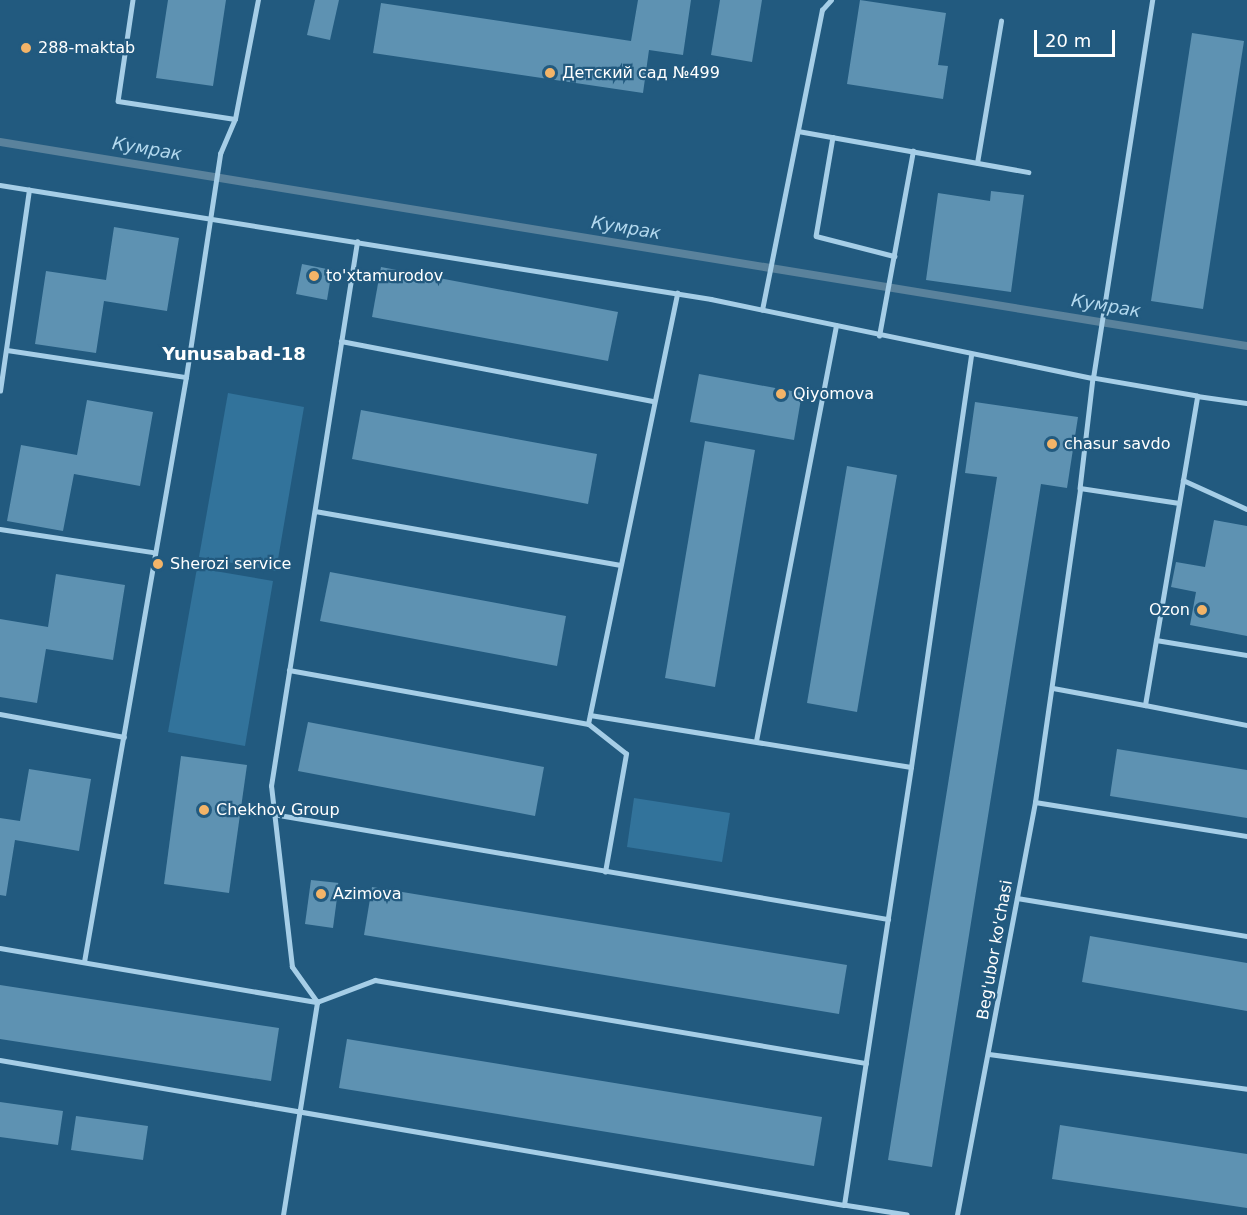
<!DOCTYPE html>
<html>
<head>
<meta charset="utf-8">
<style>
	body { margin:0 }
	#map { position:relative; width:1247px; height:1215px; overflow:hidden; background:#225a7f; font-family:"DejaVu Sans",sans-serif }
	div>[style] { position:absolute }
	.green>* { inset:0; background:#32739b }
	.stream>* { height:8px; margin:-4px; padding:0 4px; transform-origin:4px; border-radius:4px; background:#5a829c }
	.building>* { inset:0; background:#5e92b2 }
	.service>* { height:4.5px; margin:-2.25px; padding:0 2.25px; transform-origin:2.25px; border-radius:2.25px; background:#a6cee7 }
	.dots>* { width:16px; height:16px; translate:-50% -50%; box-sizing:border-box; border:3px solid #225a7f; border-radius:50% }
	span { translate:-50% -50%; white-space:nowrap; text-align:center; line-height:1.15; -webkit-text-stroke:4.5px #225a7f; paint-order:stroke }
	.poi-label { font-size:16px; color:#fff }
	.left { translate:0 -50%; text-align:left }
	.right { translate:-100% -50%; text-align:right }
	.street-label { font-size:16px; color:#fff }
	.water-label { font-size:18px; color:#b2d8ee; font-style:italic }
	.neighbourhood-label { font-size:18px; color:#fff; font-weight:700 }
	.scale { position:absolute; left:1034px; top:30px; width:81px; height:27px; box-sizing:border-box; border:3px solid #fff; border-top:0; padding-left:8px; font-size:18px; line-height:21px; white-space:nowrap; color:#fff; -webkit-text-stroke:4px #225a7f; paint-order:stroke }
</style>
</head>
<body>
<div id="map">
	<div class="green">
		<i style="clip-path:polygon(228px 393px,304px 407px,276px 571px,199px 557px)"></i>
		<i style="clip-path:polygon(197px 568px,273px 581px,245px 746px,168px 732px)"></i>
		<i style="clip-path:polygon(634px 798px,730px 813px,722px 862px,627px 847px)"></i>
	</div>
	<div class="stream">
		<i style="left:0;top:142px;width:1264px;rotate:9.29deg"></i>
	</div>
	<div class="building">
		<i style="clip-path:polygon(168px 0,226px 0,213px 86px,156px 78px)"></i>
		<i style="clip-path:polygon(315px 0,339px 0,330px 40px,307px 35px)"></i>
		<i style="clip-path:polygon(638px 0,691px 0,683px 55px,649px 50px,643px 93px,373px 53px,381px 3px,631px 41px)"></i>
		<i style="clip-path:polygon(720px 0,762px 0,752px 62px,711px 55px)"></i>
		<i style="clip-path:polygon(860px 0,946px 13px,938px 65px,948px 66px,943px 99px,847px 84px)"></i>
		<i style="clip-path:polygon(1192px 33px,1244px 41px,1203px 309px,1151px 301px)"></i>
		<i style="clip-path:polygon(991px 191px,1024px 195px,1011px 292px,926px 280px,938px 193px,990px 201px)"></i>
		<i style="clip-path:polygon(114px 227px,179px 238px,167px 311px,104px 301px,96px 353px,35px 344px,46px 271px,106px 280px)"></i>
		<i style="clip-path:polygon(302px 264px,332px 270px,327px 300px,296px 294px)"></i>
		<i style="clip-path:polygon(381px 267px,618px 312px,608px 361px,372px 317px)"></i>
		<i style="clip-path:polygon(699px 374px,802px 393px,794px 440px,690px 422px)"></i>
		<i style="clip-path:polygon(87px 400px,153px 412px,140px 486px,74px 474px,63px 531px,7px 521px,21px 445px,77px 455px)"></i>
		<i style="clip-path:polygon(975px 402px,1078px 417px,1067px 488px,1041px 484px,932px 1167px,888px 1160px,997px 477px,965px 473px)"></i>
		<i style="clip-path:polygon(361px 410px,597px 454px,588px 504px,352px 459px)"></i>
		<i style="clip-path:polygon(705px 441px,755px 450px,715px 687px,665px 678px)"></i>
		<i style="clip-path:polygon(847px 466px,897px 475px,857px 712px,807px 703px)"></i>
		<i style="clip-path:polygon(1214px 520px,1247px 526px,1247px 636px,1190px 625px,1196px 592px,1171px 587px,1176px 562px,1205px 567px)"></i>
		<i style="clip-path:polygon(330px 572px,566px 616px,557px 666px,320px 621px)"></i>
		<i style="clip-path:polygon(56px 574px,125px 585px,113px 660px,46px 649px,37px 703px,0 697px,0 619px,48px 627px)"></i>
		<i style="clip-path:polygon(308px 722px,544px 767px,535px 816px,298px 771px)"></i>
		<i style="clip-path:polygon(1117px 749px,1247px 770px,1247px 818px,1110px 796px)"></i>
		<i style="clip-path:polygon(181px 756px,247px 765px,229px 893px,164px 884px)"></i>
		<i style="clip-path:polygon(29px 769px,91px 779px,79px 851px,15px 840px,6px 896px,0 895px,0 818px,20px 821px)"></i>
		<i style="clip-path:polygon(311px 880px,339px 883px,333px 928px,305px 924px)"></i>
		<i style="clip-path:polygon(372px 887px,847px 965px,839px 1014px,364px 935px)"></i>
		<i style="clip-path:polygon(1090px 936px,1247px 963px,1247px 1011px,1082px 982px)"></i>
		<i style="clip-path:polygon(0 985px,279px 1028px,271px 1081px,0 1039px)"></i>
		<i style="clip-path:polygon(347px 1039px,822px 1117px,814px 1166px,339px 1088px)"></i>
		<i style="clip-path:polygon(0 1102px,63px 1111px,58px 1145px,0 1137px)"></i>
		<i style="clip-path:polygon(76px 1116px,148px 1126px,143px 1160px,71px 1150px)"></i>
		<i style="clip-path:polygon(1060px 1125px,1247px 1154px,1247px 1208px,1052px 1179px)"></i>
	</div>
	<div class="service">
		<i style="left:133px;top:0;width:102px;rotate:98.4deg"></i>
		<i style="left:118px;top:101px;width:118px;rotate:8.7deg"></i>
		<i style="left:798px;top:131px;width:234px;rotate:10.1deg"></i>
		<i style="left:833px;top:137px;width:100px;rotate:99.7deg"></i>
		<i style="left:816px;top:236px;width:81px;rotate:14.4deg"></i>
		<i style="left:977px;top:163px;width:144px;rotate:-80.4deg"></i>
		<i style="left:0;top:185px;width:720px;rotate:9.11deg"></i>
		<i style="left:711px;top:299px;width:390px;rotate:11.7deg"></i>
		<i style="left:1093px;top:378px;width:383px;rotate:-81.1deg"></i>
		<i style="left:762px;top:310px;width:306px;rotate:-78.7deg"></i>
		<i style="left:822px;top:10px;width:13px;rotate:-48deg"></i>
		<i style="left:879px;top:336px;width:188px;rotate:-79.6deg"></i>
		<i style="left:341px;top:341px;width:317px;rotate:10.9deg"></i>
		<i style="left:7px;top:350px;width:181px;rotate:8.6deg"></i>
		<i style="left:0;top:391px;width:203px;rotate:-81.8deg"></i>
		<i style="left:1197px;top:396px;width:50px;rotate:8deg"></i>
		<i style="left:1183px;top:480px;width:70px;rotate:24.4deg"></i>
		<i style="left:315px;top:511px;width:310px;rotate:10deg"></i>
		<i style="left:0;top:529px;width:154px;rotate:8.6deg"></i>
		<i style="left:1156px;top:640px;width:92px;rotate:9.4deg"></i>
		<i style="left:289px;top:670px;width:304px;rotate:10.2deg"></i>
		<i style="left:1053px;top:688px;width:94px;rotate:10.5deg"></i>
		<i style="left:1145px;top:705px;width:313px;rotate:-80.4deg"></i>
		<i style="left:1197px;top:396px;width:106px;rotate:-170.2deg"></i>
		<i style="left:1093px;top:378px;width:111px;rotate:96.7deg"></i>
		<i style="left:1080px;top:488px;width:100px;rotate:8.6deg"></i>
		<i style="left:1145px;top:705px;width:104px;rotate:11.1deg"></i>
		<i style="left:0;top:714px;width:126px;rotate:10.5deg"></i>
		<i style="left:590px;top:715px;width:325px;rotate:9.2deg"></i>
		<i style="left:911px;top:767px;width:415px;rotate:-81.7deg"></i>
		<i style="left:756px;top:741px;width:423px;rotate:-79.1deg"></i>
		<i style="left:1035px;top:802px;width:215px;rotate:9.1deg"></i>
		<i style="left:273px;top:814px;width:624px;rotate:9.69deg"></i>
		<i style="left:605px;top:872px;width:120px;rotate:-79.9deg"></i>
		<i style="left:626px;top:754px;width:48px;rotate:-141.7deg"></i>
		<i style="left:588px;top:724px;width:440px;rotate:-78.3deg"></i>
		<i style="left:1017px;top:898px;width:233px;rotate:9.4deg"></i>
		<i style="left:0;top:948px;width:322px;rotate:9.7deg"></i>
		<i style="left:317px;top:1002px;width:62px;rotate:-20.8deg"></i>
		<i style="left:375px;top:980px;width:498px;rotate:9.6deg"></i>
		<i style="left:84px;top:962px;width:594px;rotate:-80.11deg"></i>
		<i style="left:186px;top:377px;width:226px;rotate:-81.3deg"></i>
		<i style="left:220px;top:154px;width:38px;rotate:-67deg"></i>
		<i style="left:235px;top:119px;width:121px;rotate:-79.1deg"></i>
		<i style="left:989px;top:1054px;width:260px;rotate:7.7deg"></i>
		<i style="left:0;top:1060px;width:856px;rotate:9.75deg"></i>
		<i style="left:283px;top:1215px;width:216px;rotate:-80.9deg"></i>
		<i style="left:317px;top:1002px;width:43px;rotate:-125.5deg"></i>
		<i style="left:292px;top:967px;width:182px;rotate:-96.6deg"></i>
		<i style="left:271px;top:786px;width:551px;rotate:-81.02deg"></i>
		<i style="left:907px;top:1215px;width:64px;rotate:-171deg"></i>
		<i style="left:844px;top:1205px;width:443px;rotate:-81.3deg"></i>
		<i style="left:957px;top:1215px;width:420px;rotate:-79.3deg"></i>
		<i style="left:1035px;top:802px;width:317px;rotate:-81.8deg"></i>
	</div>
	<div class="dots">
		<i style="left:26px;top:48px;background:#f3b468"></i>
		<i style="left:550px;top:73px;background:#f3b468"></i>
		<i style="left:314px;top:276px;background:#f3b468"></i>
		<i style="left:781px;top:394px;background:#f3b468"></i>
		<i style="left:1052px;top:444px;background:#f3b468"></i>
		<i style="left:158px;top:564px;background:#f3b468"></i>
		<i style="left:1202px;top:610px;background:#f3b468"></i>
		<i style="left:204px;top:810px;background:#f3b468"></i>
		<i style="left:321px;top:894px;background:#f3b468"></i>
	</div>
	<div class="poi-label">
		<span class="left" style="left:38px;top:48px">288-maktab</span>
		<span class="left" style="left:562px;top:73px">Детский сад №499</span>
		<span class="left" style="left:326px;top:276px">to'xtamurodov</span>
		<span class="left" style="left:793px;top:394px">Qiyomova</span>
		<span class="left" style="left:1064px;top:444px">chasur savdo</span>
		<span class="left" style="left:170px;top:564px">Sherozi service</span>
		<span class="right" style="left:1190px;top:610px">Ozon</span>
		<span class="left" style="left:216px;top:810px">Chekhov Group</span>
		<span class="left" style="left:333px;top:894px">Azimova</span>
	</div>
	<div class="street-label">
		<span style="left:995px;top:950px;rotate:-80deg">Beg'ubor ko'chasi</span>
	</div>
	<div class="water-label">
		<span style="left:147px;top:149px;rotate:9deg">Кумрак</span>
		<span style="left:626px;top:228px;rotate:9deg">Кумрак</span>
		<span style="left:1106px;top:306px;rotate:9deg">Кумрак</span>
	</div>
	<div class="neighbourhood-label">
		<span style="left:234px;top:354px">Yunusabad-18</span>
	</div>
	<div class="scale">20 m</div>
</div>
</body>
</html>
